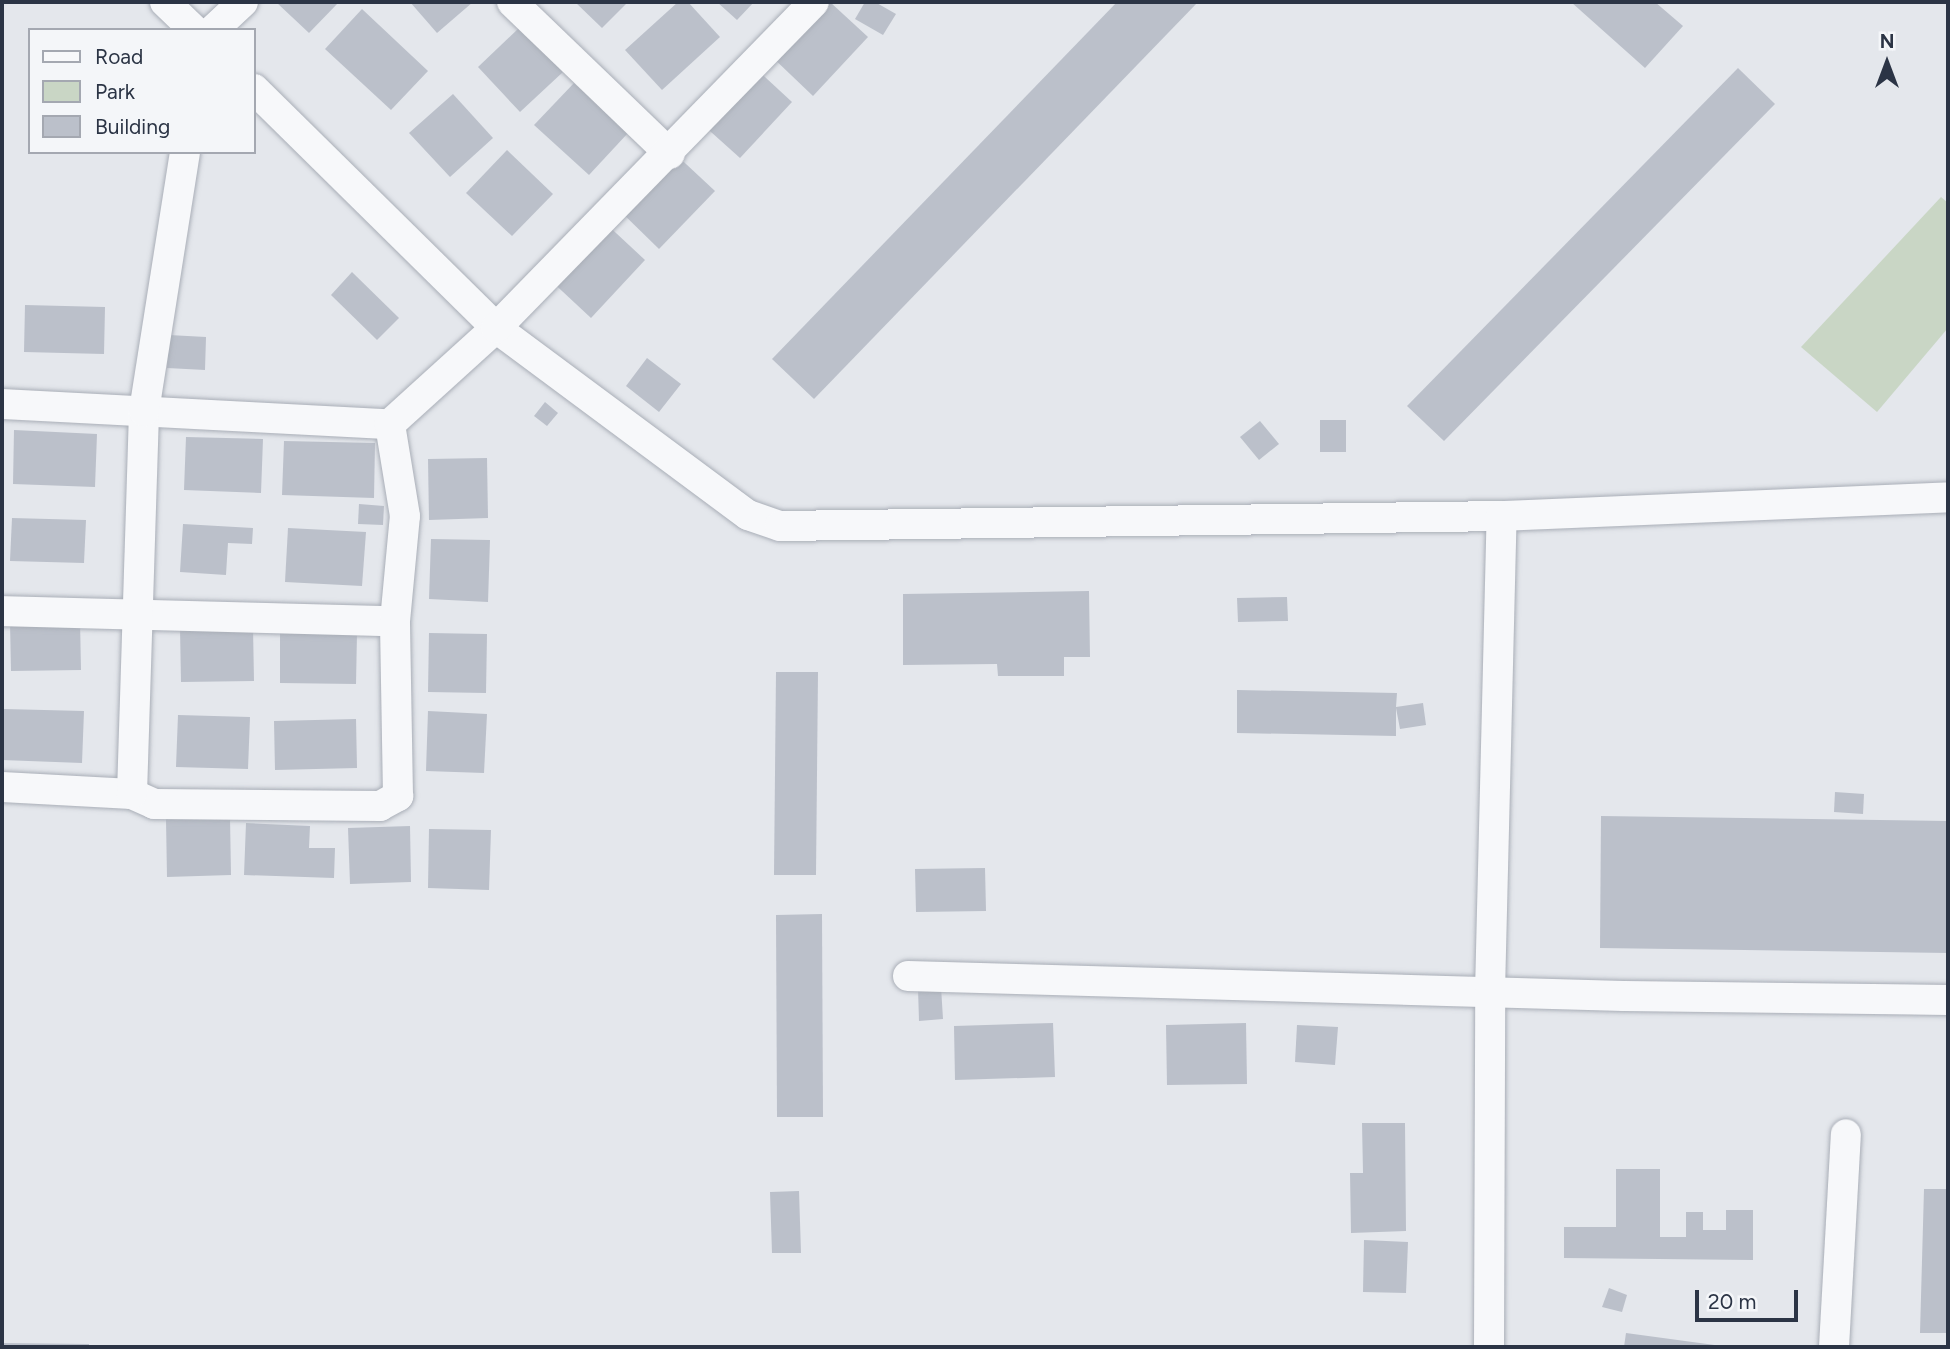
<!DOCTYPE html>
<html>
<head>
<meta charset="utf-8">
<style>
	body { margin:0 }
	#map { position:relative; width:1950px; height:1349px; overflow:hidden; background:#e4e7ec; font-family:Figtree,sans-serif }
	div>[style] { position:absolute }
	.green>* { inset:0; background:#c9d6c5 }
	.building>* { inset:0; background:#bbc0ca }
	.roads { filter:drop-shadow(0 0 2px #a9aeb7) drop-shadow(0 0 2px #a9aeb7) }
	.minor>* { height:30px; margin:-15px; padding:0 15px; transform-origin:15px; border-radius:15px; background:#f7f8fa }
	span { translate:-50% -50%; white-space:nowrap; text-align:center; line-height:1.15; -webkit-text-stroke:6px #f4f6f9; paint-order:stroke }
	.frame { position:absolute; inset:0; border:4px solid #2b3445; pointer-events:none }
	.legend { position:absolute; left:28px; top:28px; width:228px; height:126px; box-sizing:border-box; background:#f4f6f9; border:2px solid #a4a8b1; margin:0; padding:9px 12px; list-style:none; font-size:21px; color:#2b3445 }
	.legend li { display:flex; align-items:center; gap:14px; height:35px }
	.legend b { width:35px; border:2px solid #a4a8b1 }
	.north { position:absolute; left:1852px; top:28px; width:70px; height:70px; -webkit-text-stroke:5px #f4f6f9; paint-order:stroke; rotate:0deg; font-size:19px; font-weight:700; line-height:28px; text-align:center; color:#2b3445 }
	.north::after { content:''; display:block; margin:auto; width:24px; height:32px; background:#2b3445; clip-path:polygon(50% 0,100% 100%,50% 72%,0 100%) }
	.scale { position:absolute; left:1695px; top:1290px; width:103px; height:32px; box-sizing:border-box; border:4px solid #2b3445; border-top:0; padding-left:9px; font-size:21px; line-height:24px; white-space:nowrap; color:#2b3445; -webkit-text-stroke:5px #f4f6f9; paint-order:stroke }
</style>
</head>
<body>
<div id="map">
	<div class="green">
		<i style="clip-path:polygon(1941px 197px,1948px 203px,1948px 328px,1877px 412px,1801px 347px)"></i>
	</div>
	<div class="building">
		<i style="clip-path:polygon(276px 2px,339px 2px,309px 33px)"></i>
		<i style="clip-path:polygon(410px 2px,473px 2px,437px 33px)"></i>
		<i style="clip-path:polygon(575px 2px,628px 2px,602px 28px)"></i>
		<i style="clip-path:polygon(678px 2px,688px 2px,720px 37px,662px 90px,625px 50px)"></i>
		<i style="clip-path:polygon(717px 2px,754px 2px,737px 20px)"></i>
		<i style="clip-path:polygon(819px 2px,830px 2px,868px 37px,813px 96px,769px 54px)"></i>
		<i style="clip-path:polygon(865px 2px,875px 2px,896px 14px,883px 35px,855px 19px)"></i>
		<i style="clip-path:polygon(1117px 2px,1198px 2px,814px 399px,772px 359px)"></i>
		<i style="clip-path:polygon(1571px 2px,1655px 2px,1683px 26px,1645px 68px)"></i>
		<i style="clip-path:polygon(362px 9px,428px 71px,391px 110px,325px 49px)"></i>
		<i style="clip-path:polygon(520px 27px,563px 72px,520px 112px,478px 67px)"></i>
		<i style="clip-path:polygon(753px 66px,792px 102px,740px 158px,701px 123px)"></i>
		<i style="clip-path:polygon(1738px 68px,1775px 104px,1444px 441px,1407px 406px)"></i>
		<i style="clip-path:polygon(574px 83px,628px 133px,589px 175px,534px 125px)"></i>
		<i style="clip-path:polygon(453px 94px,493px 138px,450px 177px,409px 133px)"></i>
		<i style="clip-path:polygon(507px 150px,553px 194px,512px 236px,466px 193px)"></i>
		<i style="clip-path:polygon(671px 150px,715px 191px,659px 249px,616px 207px)"></i>
		<i style="clip-path:polygon(601px 219px,645px 260px,591px 318px,547px 277px)"></i>
		<i style="clip-path:polygon(352px 272px,399px 318px,377px 340px,331px 295px)"></i>
		<i style="clip-path:polygon(25px 305px,105px 307px,104px 354px,24px 352px)"></i>
		<i style="clip-path:polygon(169px 335px,206px 337px,205px 370px,167px 368px)"></i>
		<i style="clip-path:polygon(647px 358px,681px 384px,659px 412px,626px 386px)"></i>
		<i style="clip-path:polygon(545px 402px,558px 413px,547px 426px,534px 416px)"></i>
		<i style="clip-path:polygon(1320px 420px,1346px 420px,1346px 452px,1320px 452px)"></i>
		<i style="clip-path:polygon(1260px 421px,1279px 444px,1259px 460px,1240px 437px)"></i>
		<i style="clip-path:polygon(14px 430px,97px 434px,95px 487px,13px 484px)"></i>
		<i style="clip-path:polygon(186px 437px,263px 439px,261px 493px,184px 490px)"></i>
		<i style="clip-path:polygon(284px 441px,375px 443px,374px 498px,282px 495px)"></i>
		<i style="clip-path:polygon(487px 458px,488px 518px,429px 520px,428px 459px)"></i>
		<i style="clip-path:polygon(359px 504px,384px 506px,383px 525px,358px 524px)"></i>
		<i style="clip-path:polygon(12px 518px,86px 520px,84px 563px,10px 561px)"></i>
		<i style="clip-path:polygon(183px 524px,253px 528px,252px 544px,228px 543px,226px 575px,180px 572px)"></i>
		<i style="clip-path:polygon(288px 528px,366px 532px,362px 586px,285px 582px)"></i>
		<i style="clip-path:polygon(431px 539px,490px 540px,488px 602px,429px 599px)"></i>
		<i style="clip-path:polygon(1089px 591px,1090px 657px,1064px 657px,1064px 676px,998px 676px,997px 664px,903px 665px,903px 594px)"></i>
		<i style="clip-path:polygon(1287px 597px,1288px 621px,1238px 622px,1237px 598px)"></i>
		<i style="clip-path:polygon(80px 621px,81px 670px,11px 671px,10px 622px)"></i>
		<i style="clip-path:polygon(180px 628px,253px 628px,254px 681px,181px 682px)"></i>
		<i style="clip-path:polygon(280px 632px,357px 633px,356px 684px,280px 683px)"></i>
		<i style="clip-path:polygon(429px 633px,487px 634px,486px 693px,428px 692px)"></i>
		<i style="clip-path:polygon(776px 672px,818px 672px,816px 875px,774px 875px)"></i>
		<i style="clip-path:polygon(1237px 690px,1397px 693px,1396px 707px,1423px 703px,1426px 725px,1400px 729px,1396px 708px,1396px 736px,1237px 733px)"></i>
		<i style="clip-path:polygon(4px 709px,84px 711px,82px 763px,2px 760px)"></i>
		<i style="clip-path:polygon(428px 711px,487px 714px,484px 773px,426px 771px)"></i>
		<i style="clip-path:polygon(178px 715px,250px 717px,248px 769px,176px 767px)"></i>
		<i style="clip-path:polygon(356px 719px,357px 768px,275px 770px,274px 721px)"></i>
		<i style="clip-path:polygon(1835px 792px,1864px 794px,1863px 814px,1834px 812px)"></i>
		<i style="clip-path:polygon(1601px 816px,1948px 821px,1948px 953px,1600px 948px)"></i>
		<i style="clip-path:polygon(230px 818px,231px 875px,167px 877px,166px 819px)"></i>
		<i style="clip-path:polygon(246px 823px,310px 826px,309px 848px,335px 848px,334px 878px,244px 875px)"></i>
		<i style="clip-path:polygon(410px 826px,411px 882px,350px 884px,348px 828px)"></i>
		<i style="clip-path:polygon(429px 829px,491px 830px,489px 890px,428px 888px)"></i>
		<i style="clip-path:polygon(985px 868px,986px 911px,916px 912px,915px 869px)"></i>
		<i style="clip-path:polygon(822px 914px,823px 1117px,777px 1117px,776px 915px)"></i>
		<i style="clip-path:polygon(941px 987px,943px 1019px,919px 1021px,918px 988px)"></i>
		<i style="clip-path:polygon(1053px 1023px,1055px 1077px,955px 1080px,954px 1026px)"></i>
		<i style="clip-path:polygon(1246px 1023px,1247px 1084px,1167px 1085px,1166px 1025px)"></i>
		<i style="clip-path:polygon(1297px 1025px,1338px 1027px,1335px 1065px,1295px 1062px)"></i>
		<i style="clip-path:polygon(1362px 1123px,1405px 1123px,1406px 1231px,1351px 1233px,1350px 1173px,1363px 1173px)"></i>
		<i style="clip-path:polygon(1616px 1169px,1660px 1169px,1660px 1237px,1686px 1237px,1686px 1212px,1703px 1212px,1703px 1230px,1726px 1230px,1726px 1210px,1753px 1210px,1753px 1260px,1564px 1258px,1564px 1227px,1616px 1227px)"></i>
		<i style="clip-path:polygon(1924px 1189px,1948px 1189px,1948px 1333px,1920px 1333px)"></i>
		<i style="clip-path:polygon(799px 1191px,801px 1253px,772px 1253px,770px 1192px)"></i>
		<i style="clip-path:polygon(1364px 1240px,1408px 1242px,1406px 1293px,1363px 1292px)"></i>
		<i style="clip-path:polygon(1609px 1288px,1627px 1295px,1622px 1312px,1602px 1307px)"></i>
		<i style="clip-path:polygon(1626px 1333px,1722px 1346px,1722px 1347px,1624px 1347px)"></i>
		<i style="clip-path:polygon(2px 1343px,89px 1344px,89px 1347px,2px 1347px)"></i>
	</div>
	<div class="roads">
		<div class="minor">
			<i style="left:165px;top:2px;width:40px;rotate:44deg"></i>
			<i style="left:512px;top:2px;width:219px;rotate:43.9deg"></i>
			<i style="left:213px;top:30px;width:41px;rotate:-43deg"></i>
			<i style="left:254px;top:89px;width:340px;rotate:44.6deg"></i>
			<i style="left:496px;top:328px;width:314px;rotate:36.6deg"></i>
			<i style="left:748px;top:515px;width:34px;rotate:19deg"></i>
			<i style="left:780px;top:526px;width:722px;rotate:-0.79deg"></i>
			<i style="left:1502px;top:516px;width:446px;rotate:-2.4deg"></i>
			<i style="left:2px;top:404px;width:389px;rotate:3deg"></i>
			<i style="left:390px;top:424px;width:143px;rotate:-42.2deg"></i>
			<i style="left:496px;top:328px;width:455px;rotate:-45.7deg"></i>
			<i style="left:2px;top:611px;width:393px;rotate:1.5deg"></i>
			<i style="left:2px;top:787px;width:130px;rotate:3.1deg"></i>
			<i style="left:132px;top:794px;width:24px;rotate:24deg"></i>
			<i style="left:154px;top:804px;width:226px;rotate:0.5deg"></i>
			<i style="left:380px;top:806px;width:21px;rotate:-29deg"></i>
			<i style="left:398px;top:796px;width:175px;rotate:-91deg"></i>
			<i style="left:395px;top:621px;width:105px;rotate:-84.6deg"></i>
			<i style="left:405px;top:516px;width:93px;rotate:-99.3deg"></i>
			<i style="left:132px;top:794px;width:383px;rotate:-88.2deg"></i>
			<i style="left:144px;top:411px;width:262px;rotate:-81deg"></i>
			<i style="left:908px;top:976px;width:716px;rotate:1.6deg"></i>
			<i style="left:1624px;top:996px;width:324px;rotate:0.7deg"></i>
			<i style="left:1489px;top:1347px;width:355px;rotate:-89.8deg"></i>
			<i style="left:1490px;top:992px;width:476px;rotate:-88.6deg"></i>
			<i style="left:1834px;top:1347px;width:213px;rotate:-86.8deg"></i>
		</div>
	</div>
	<div class="frame"></div>
	<ul class="legend">
	<li><b style="height:9px;background:#f7f8fa"></b>Road</li>
	<li><b style="height:19px;background:#c9d6c5"></b>Park</li>
	<li><b style="height:19px;background:#bbc0ca"></b>Building</li>
	</ul>
	<div class="north">N</div>
	<div class="scale">20 m</div>
</div>
</body>
</html>
